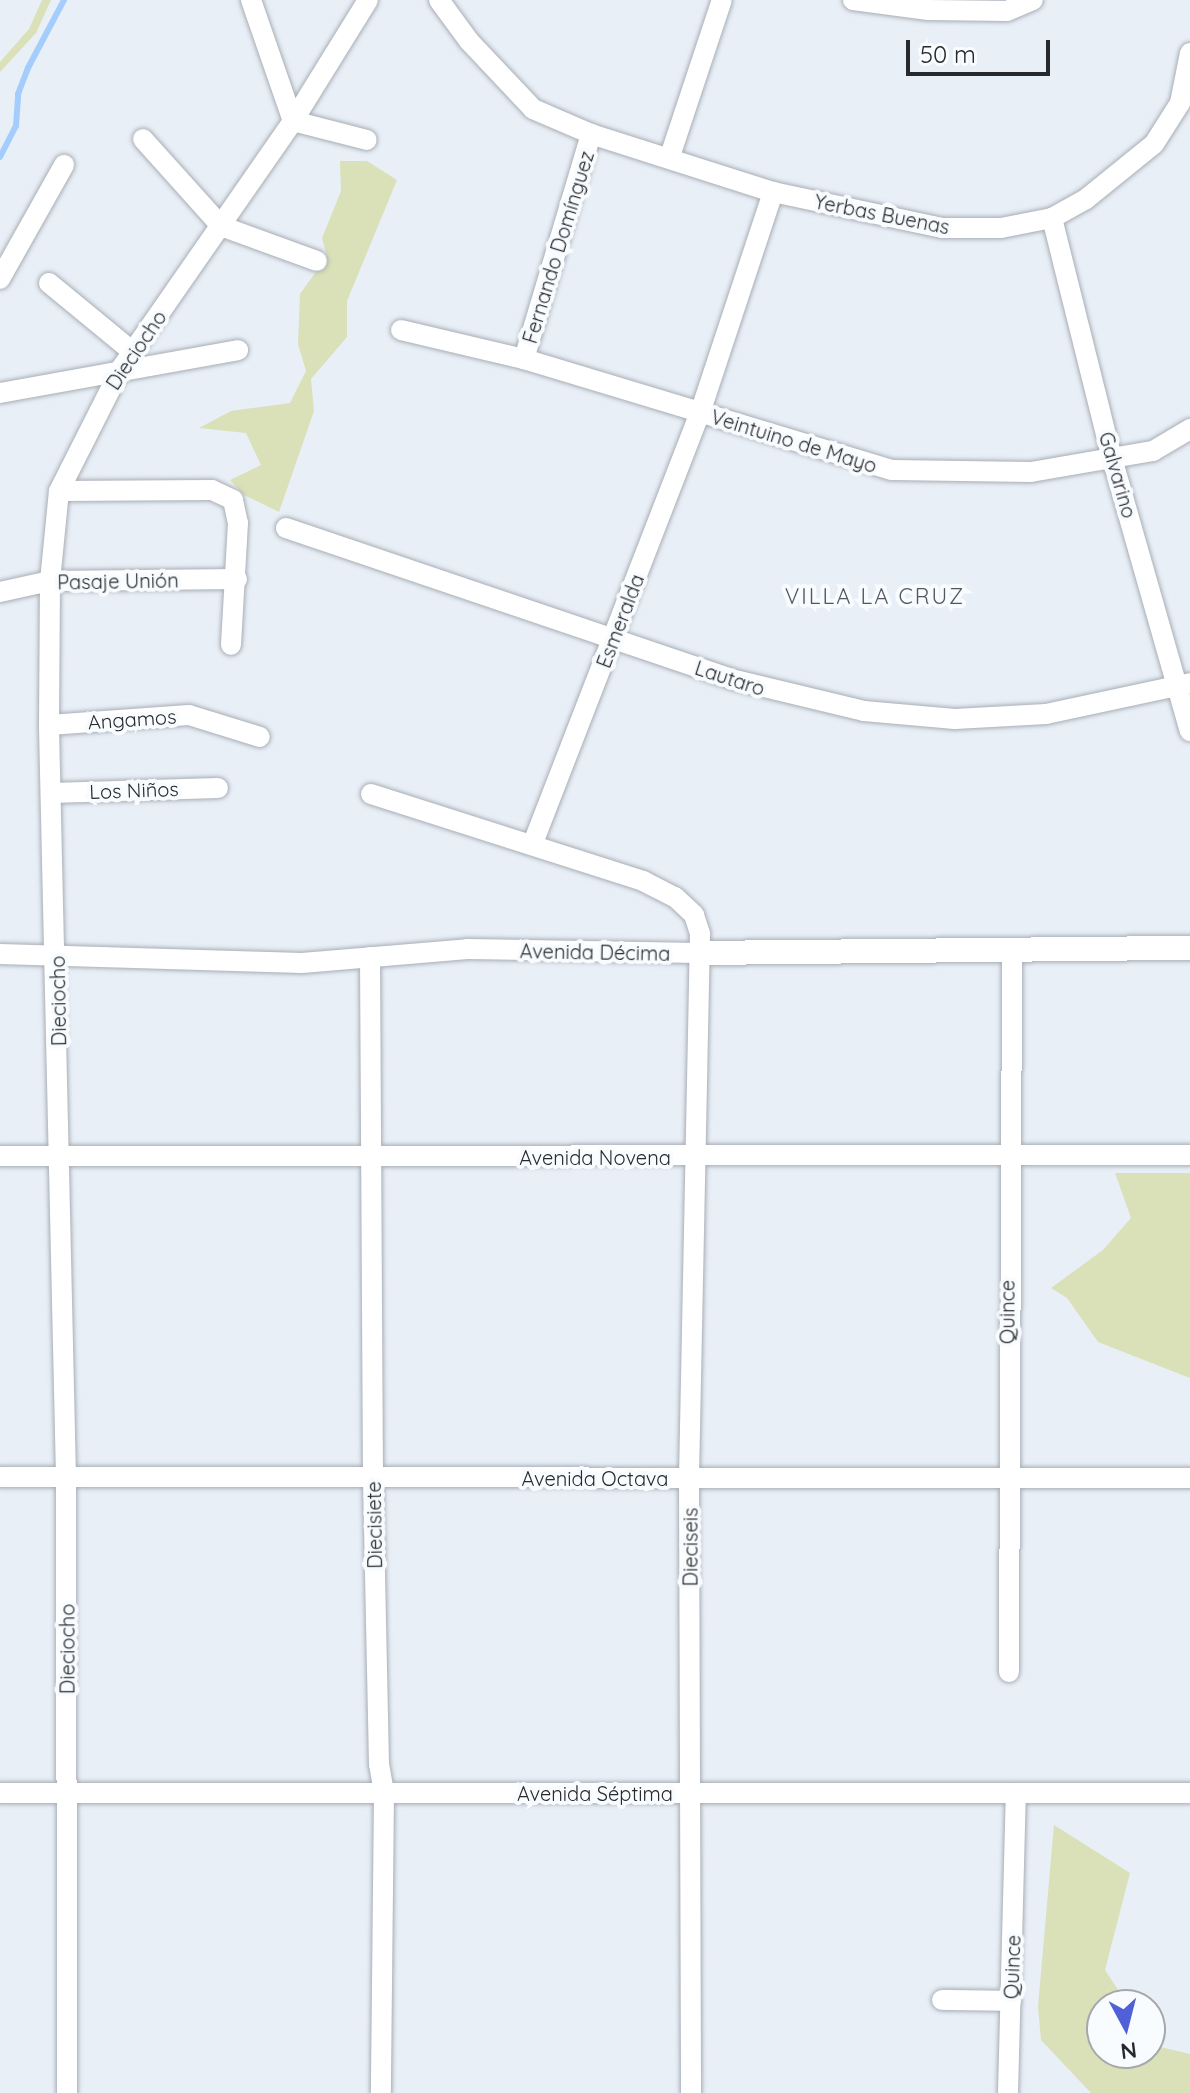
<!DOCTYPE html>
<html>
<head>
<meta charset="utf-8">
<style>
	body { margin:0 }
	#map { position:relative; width:1190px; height:2093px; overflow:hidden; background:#e9eff7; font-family:Quicksand,sans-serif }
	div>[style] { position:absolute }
	.green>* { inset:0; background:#dae0b8 }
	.stream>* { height:6px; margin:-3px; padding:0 3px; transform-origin:3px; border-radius:3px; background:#a4cdfd }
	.roads { filter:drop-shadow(0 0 2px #a8aeb5) drop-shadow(0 0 2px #a8aeb5) }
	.minor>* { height:20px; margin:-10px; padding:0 10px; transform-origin:10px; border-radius:10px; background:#fff }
	.tertiary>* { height:24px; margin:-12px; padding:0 12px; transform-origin:12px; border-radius:12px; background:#fff }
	span { translate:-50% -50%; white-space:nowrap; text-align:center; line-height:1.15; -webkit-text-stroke:8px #f9fcff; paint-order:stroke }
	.street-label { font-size:20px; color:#27292c }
	.neighbourhood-label { font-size:22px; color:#53585f; letter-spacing:2px }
	.north { position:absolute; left:1086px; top:1989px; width:80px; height:80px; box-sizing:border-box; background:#f9fcff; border:2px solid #a5a8ab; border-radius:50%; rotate:173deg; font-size:22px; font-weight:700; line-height:32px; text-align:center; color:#27292c }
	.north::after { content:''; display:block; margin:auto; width:28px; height:36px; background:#5061d7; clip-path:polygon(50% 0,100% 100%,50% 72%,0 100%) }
	.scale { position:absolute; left:906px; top:40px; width:144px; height:36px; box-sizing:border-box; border:4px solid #27292c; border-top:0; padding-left:10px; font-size:24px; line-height:28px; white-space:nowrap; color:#27292c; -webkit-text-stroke:6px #f9fcff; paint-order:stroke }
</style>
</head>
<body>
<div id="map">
	<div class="green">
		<i style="clip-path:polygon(42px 0,51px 0,36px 33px,0 72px,0 62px,29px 29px)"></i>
		<i style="clip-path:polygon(340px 161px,367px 161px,397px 180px,347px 301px,347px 337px,311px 379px,314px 411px,279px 512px,244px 495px,230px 480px,261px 465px,246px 433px,199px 428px,231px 411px,290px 403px,306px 371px,298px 344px,300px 294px,327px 256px,322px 238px,341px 191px)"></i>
		<i style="clip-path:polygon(1115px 1173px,1190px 1173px,1190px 1378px,1098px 1342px,1067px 1298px,1051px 1288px,1103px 1250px,1131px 1218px)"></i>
		<i style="clip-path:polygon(1054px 1825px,1130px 1873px,1105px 1970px,1128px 2005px,1102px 2005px,1102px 2053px,1150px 2053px,1150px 2038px,1156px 2046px,1190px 2054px,1190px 2093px,1091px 2093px,1041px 2040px,1038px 2006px)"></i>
	</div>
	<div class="stream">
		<i style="left:0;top:157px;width:35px;rotate:-63deg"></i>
		<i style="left:16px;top:126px;width:32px;rotate:-86deg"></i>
		<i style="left:18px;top:94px;width:28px;rotate:-69deg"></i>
		<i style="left:28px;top:68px;width:77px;rotate:-62.1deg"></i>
	</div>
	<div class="roads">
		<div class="minor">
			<i style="left:251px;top:0;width:128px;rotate:70.9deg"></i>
			<i style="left:293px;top:121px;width:76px;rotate:14.4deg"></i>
			<i style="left:439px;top:0;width:51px;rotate:53.8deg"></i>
			<i style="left:469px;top:41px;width:93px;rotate:46.7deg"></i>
			<i style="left:533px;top:109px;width:63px;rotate:23.3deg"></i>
			<i style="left:591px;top:134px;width:191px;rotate:17.7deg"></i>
			<i style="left:773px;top:192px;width:173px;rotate:12deg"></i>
			<i style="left:942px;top:228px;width:59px"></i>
			<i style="left:1001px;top:228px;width:52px;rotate:-11.1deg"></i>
			<i style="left:1052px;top:218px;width:39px;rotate:-29deg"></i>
			<i style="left:1086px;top:199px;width:87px;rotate:-39deg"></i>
			<i style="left:1154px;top:144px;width:49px;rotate:-57.6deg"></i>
			<i style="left:1180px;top:103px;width:51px;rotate:-78.7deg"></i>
			<i style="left:853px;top:0;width:76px;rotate:7.6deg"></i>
			<i style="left:928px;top:10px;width:79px;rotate:0.7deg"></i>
			<i style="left:1007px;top:11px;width:28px;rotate:-23deg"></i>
			<i style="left:143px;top:139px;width:117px;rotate:48.1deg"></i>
			<i style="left:221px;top:226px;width:102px;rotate:20deg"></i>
			<i style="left:670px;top:156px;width:164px;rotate:-71.6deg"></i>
			<i style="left:1052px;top:218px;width:247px;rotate:76deg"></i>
			<i style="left:1112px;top:458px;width:284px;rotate:74.1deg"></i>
			<i style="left:0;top:279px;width:131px;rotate:-60.7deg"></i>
			<i style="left:49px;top:283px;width:109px;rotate:39.4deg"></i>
			<i style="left:401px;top:330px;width:126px;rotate:13.3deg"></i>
			<i style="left:524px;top:359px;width:384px;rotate:16.8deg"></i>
			<i style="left:892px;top:470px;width:139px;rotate:0.8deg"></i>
			<i style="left:1031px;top:472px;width:124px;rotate:-9.8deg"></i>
			<i style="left:1153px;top:451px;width:43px;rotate:-30.7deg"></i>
			<i style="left:524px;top:359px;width:235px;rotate:-73.4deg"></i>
			<i style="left:0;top:393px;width:242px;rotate:-10.2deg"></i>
			<i style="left:59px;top:491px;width:153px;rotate:-0.4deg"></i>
			<i style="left:212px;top:490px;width:23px;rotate:25deg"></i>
			<i style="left:233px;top:500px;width:24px;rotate:78deg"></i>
			<i style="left:238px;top:523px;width:122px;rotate:93.3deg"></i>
			<i style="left:286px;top:528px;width:470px;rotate:18.7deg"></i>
			<i style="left:731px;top:679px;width:137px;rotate:13.5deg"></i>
			<i style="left:864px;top:711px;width:91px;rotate:5deg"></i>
			<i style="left:955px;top:719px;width:91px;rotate:-3.1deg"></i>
			<i style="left:1046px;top:714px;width:147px;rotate:-12.1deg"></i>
			<i style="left:0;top:592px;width:51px;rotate:-12.4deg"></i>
			<i style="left:50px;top:581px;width:187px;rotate:-0.6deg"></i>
			<i style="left:49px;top:725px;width:140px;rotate:-4.1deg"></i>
			<i style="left:189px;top:715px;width:74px;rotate:17.2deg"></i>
			<i style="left:51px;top:793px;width:167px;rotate:-1.7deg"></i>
			<i style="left:371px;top:794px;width:286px;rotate:17.7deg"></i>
			<i style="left:643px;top:881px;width:36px;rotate:27deg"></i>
			<i style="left:675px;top:897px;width:26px;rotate:43deg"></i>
			<i style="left:694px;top:915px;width:20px;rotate:72deg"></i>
			<i style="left:700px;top:934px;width:544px;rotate:91.16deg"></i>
			<i style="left:689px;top:1478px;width:615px;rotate:89.81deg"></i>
			<i style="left:533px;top:843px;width:461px;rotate:-68.8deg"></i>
			<i style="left:700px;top:413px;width:233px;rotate:-71.7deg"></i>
			<i style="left:0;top:954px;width:302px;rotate:1.7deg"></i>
			<i style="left:302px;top:963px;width:166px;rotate:-4.8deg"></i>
			<i style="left:467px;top:949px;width:231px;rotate:1deg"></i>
			<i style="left:370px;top:957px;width:521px;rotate:89.67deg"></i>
			<i style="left:373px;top:1478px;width:286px;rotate:88.8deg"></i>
			<i style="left:379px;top:1764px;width:29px;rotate:80deg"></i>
			<i style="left:384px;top:1793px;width:300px;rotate:90.6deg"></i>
			<i style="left:0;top:1156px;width:1190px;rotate:-0.05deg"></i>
			<i style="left:0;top:1477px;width:1190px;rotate:0.05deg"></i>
			<i style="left:1009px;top:1672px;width:719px;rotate:-89.76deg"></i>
			<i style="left:0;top:1793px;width:1190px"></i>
			<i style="left:942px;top:2000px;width:69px;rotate:0.8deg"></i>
			<i style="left:67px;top:2093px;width:616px;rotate:-90.09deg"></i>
			<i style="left:66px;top:1477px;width:752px;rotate:-91.3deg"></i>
			<i style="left:49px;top:725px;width:144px;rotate:-89.6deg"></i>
			<i style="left:50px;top:581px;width:90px;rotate:-84.3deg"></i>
			<i style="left:59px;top:491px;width:136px;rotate:-63.2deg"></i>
			<i style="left:120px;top:370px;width:303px;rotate:-55.2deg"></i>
			<i style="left:293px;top:121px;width:142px;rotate:-58.2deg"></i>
			<i style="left:1008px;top:2093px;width:300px;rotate:-88.5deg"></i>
		</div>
		<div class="tertiary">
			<i style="left:698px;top:953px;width:492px;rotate:-0.6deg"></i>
		</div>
	</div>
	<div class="street-label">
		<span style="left:882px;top:214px;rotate:11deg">Yerbas Buenas</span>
		<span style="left:558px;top:247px;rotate:-73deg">Fernando Domínguez</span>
		<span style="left:136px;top:350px;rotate:-56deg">Dieciocho</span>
		<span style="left:794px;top:441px;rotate:17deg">Veintuino de Mayo</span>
		<span style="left:1118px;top:475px;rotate:74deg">Galvarino</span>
		<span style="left:118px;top:581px;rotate:-1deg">Pasaje Unión</span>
		<span style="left:620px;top:621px;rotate:-69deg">Esmeralda</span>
		<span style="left:730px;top:678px;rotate:18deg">Lautaro</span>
		<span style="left:132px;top:719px;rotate:-4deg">Angamos</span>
		<span style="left:134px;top:790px;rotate:-2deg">Los Niños</span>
		<span style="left:595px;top:952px;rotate:1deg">Avenida Décima</span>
		<span style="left:58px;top:1001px;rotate:-91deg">Dieciocho</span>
		<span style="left:595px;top:1157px">Avenida Novena</span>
		<span style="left:1007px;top:1312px;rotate:-90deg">Quince</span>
		<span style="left:595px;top:1478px">Avenida Octava</span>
		<span style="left:374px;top:1525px;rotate:-91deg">Diecisiete</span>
		<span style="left:690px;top:1547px;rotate:-90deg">Dieciseis</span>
		<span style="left:67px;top:1649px;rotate:-90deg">Dieciocho</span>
		<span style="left:595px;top:1793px">Avenida Séptima</span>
		<span style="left:1012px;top:1967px;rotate:-88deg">Quince</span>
	</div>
	<div class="neighbourhood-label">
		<span style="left:875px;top:597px">VILLA LA CRUZ</span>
	</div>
	<div class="north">N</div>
	<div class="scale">50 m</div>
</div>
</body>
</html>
